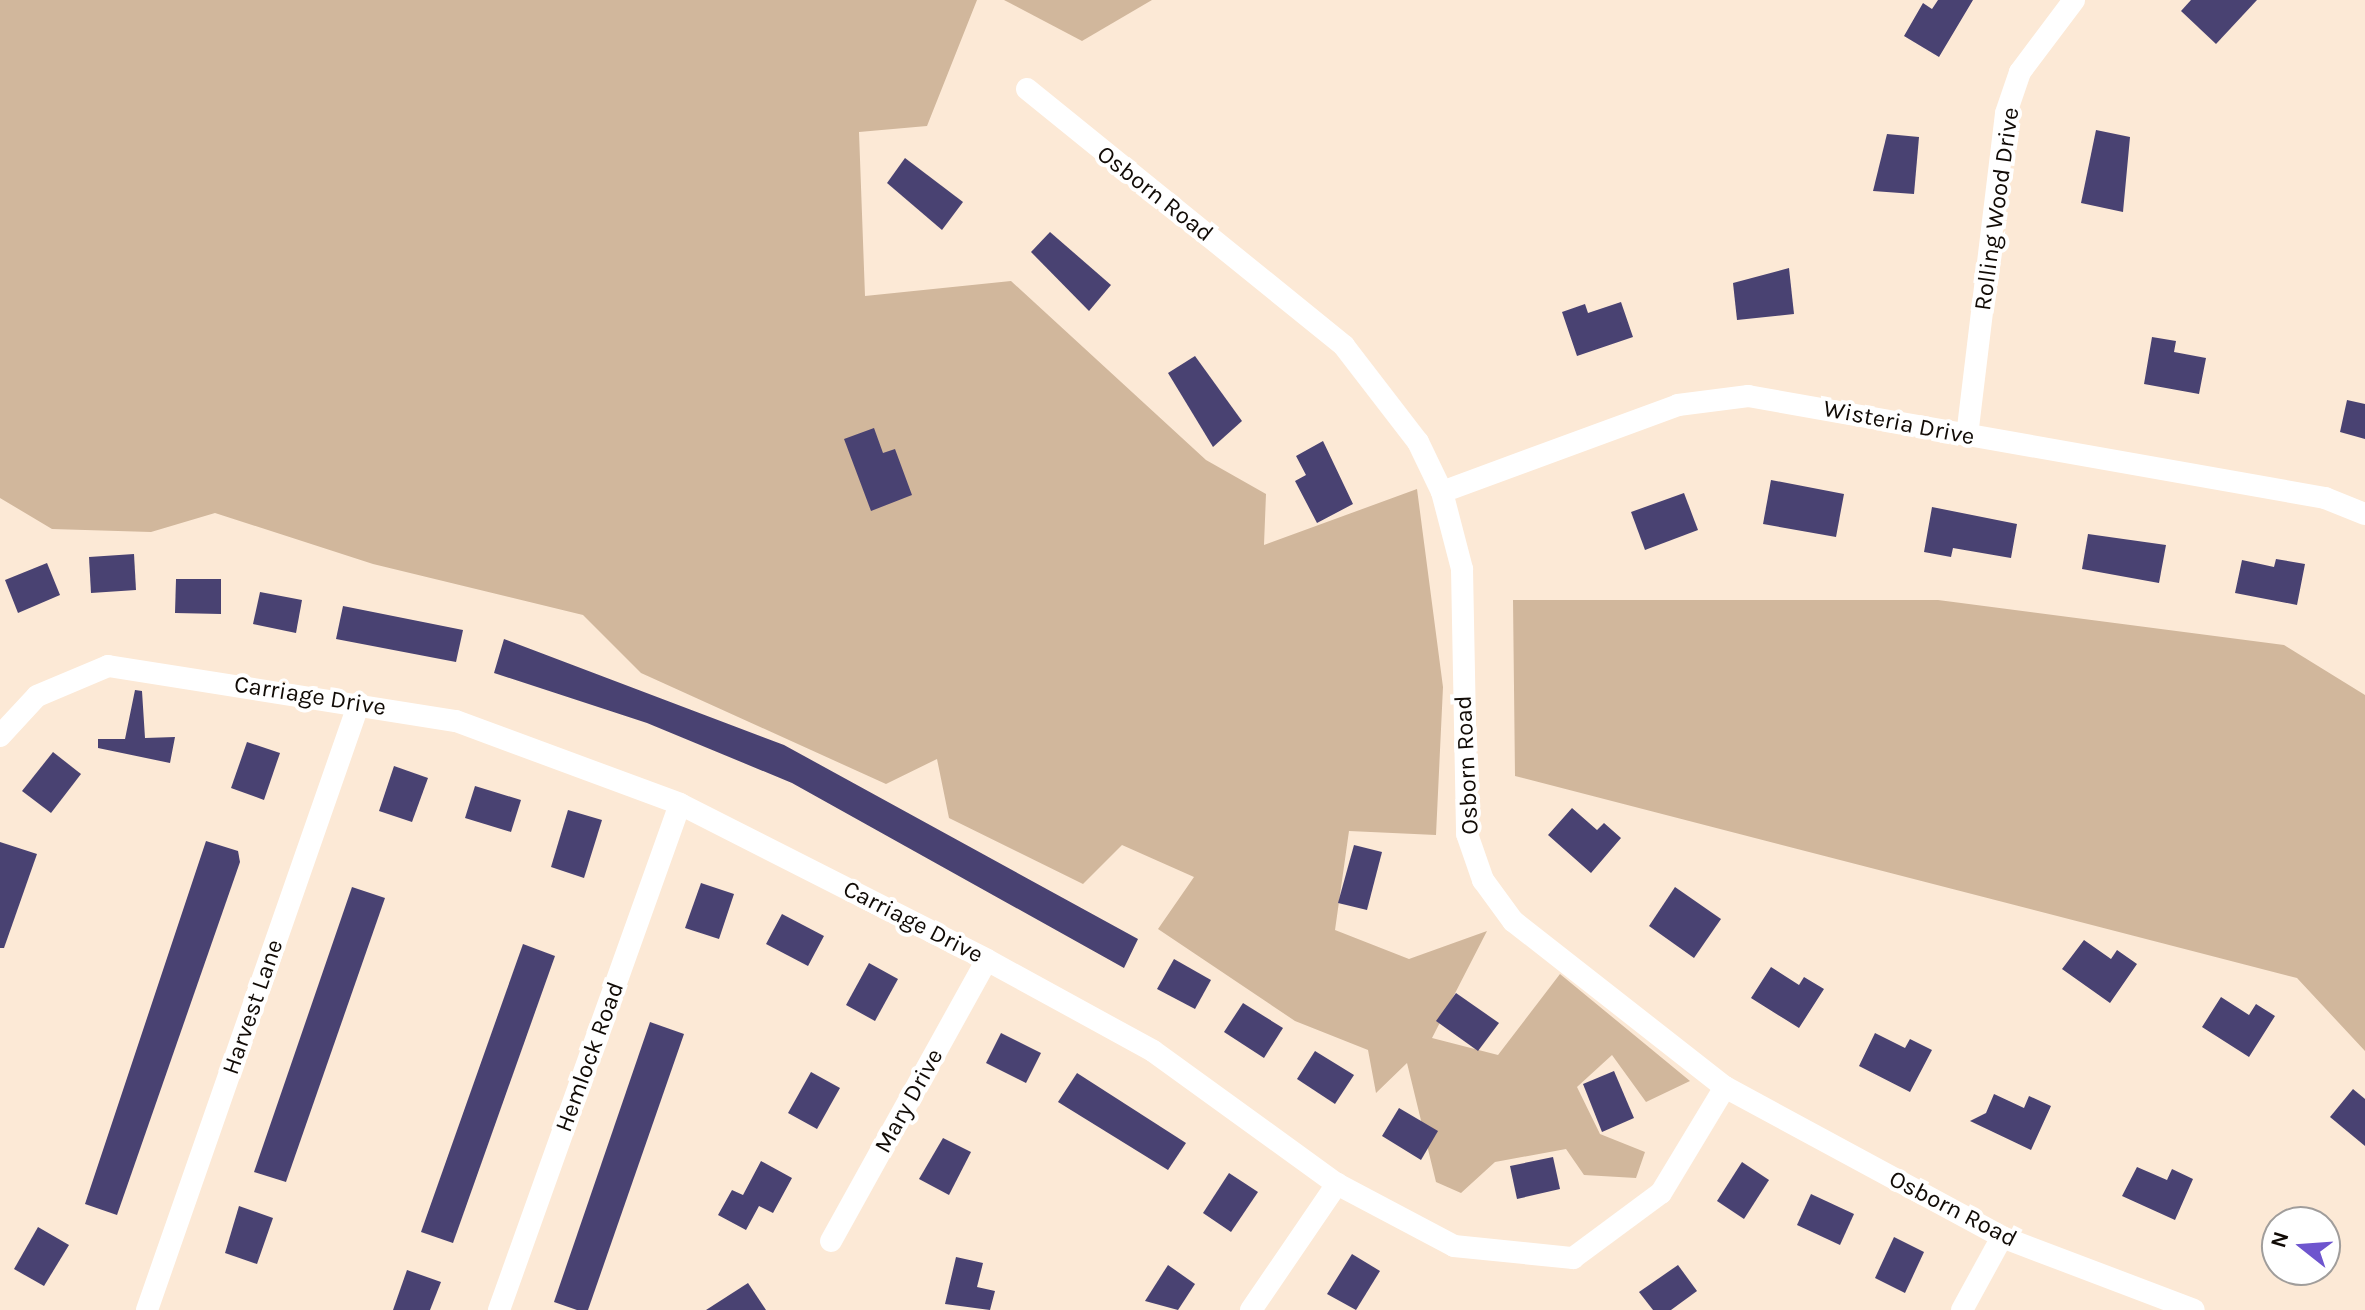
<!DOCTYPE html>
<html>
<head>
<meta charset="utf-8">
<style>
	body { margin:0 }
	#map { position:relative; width:2365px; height:1310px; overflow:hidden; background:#fce9d6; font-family:Karla,sans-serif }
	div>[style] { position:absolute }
	.green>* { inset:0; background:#d1b79c }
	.building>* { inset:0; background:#494272 }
	.minor>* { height:22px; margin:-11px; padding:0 11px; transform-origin:11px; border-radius:11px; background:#fff }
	span { translate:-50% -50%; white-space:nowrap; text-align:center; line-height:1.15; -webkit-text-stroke:8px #fff; paint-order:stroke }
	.street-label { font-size:24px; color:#110b06 }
	.north { position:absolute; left:2261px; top:1206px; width:80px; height:80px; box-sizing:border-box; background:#fff; border:2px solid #a09d9b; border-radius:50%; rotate:287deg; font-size:22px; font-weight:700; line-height:32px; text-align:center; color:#110b06 }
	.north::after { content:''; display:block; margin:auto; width:28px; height:36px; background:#6e55ce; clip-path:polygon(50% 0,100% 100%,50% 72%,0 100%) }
</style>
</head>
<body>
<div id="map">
	<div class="green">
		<i style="clip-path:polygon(0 0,977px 0,927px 126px,859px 132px,865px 296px,1011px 281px,1206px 460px,1266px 494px,1264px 545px,1417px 489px,1443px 687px,1436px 835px,1349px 831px,1335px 930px,1409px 959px,1487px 931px,1432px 1038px,1498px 1055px,1560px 974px,1690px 1081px,1646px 1102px,1612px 1055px,1577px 1087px,1600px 1134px,1645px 1152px,1636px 1178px,1584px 1175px,1566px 1149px,1495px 1162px,1461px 1193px,1436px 1182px,1407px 1063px,1376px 1093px,1368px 1050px,1295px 1021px,1158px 929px,1194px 877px,1122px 845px,1083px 884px,949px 818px,937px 759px,886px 784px,641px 673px,583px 615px,373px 564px,215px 513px,151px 532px,52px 529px,0 498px)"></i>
		<i style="clip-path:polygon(1004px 0,1152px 0,1082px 41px)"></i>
		<i style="clip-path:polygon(1513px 600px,1938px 600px,2284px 645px,2365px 695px,2365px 1051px,2297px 978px,1515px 776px)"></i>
	</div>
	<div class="building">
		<i style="clip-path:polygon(1938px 0,1973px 0,1939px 57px,1904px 36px,1923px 3px,1932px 9px)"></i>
		<i style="clip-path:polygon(2191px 0,2257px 0,2216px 44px,2181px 11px)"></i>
		<i style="clip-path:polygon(2096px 130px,2130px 137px,2123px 212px,2081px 203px)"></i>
		<i style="clip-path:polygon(1887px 134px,1919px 137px,1914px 194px,1873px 191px)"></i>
		<i style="clip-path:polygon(905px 158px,963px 202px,942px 230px,887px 183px)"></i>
		<i style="clip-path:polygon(1050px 232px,1111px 285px,1089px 311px,1031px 252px)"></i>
		<i style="clip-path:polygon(1789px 268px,1794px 314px,1737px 320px,1733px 283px)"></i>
		<i style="clip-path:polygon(1621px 302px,1633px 337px,1577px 356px,1562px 312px,1585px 304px,1588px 313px)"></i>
		<i style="clip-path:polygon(2152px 337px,2176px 341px,2174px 352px,2206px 358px,2199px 394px,2144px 384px)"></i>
		<i style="clip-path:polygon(1195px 356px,1242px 421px,1213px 447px,1168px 373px)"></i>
		<i style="clip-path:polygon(2347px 400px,2365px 404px,2365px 439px,2340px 432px)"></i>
		<i style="clip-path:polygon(874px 428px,883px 453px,895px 449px,912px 495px,871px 511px,844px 439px)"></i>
		<i style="clip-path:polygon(1323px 441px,1353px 504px,1317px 523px,1295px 481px,1306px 475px,1296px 456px)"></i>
		<i style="clip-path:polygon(1771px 480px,1844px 494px,1836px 537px,1763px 524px)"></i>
		<i style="clip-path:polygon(1684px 493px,1698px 530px,1645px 550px,1631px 512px)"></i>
		<i style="clip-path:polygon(1932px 507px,2017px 524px,2011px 558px,1953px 548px,1951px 557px,1924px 552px)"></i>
		<i style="clip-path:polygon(2088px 534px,2166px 545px,2159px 583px,2082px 569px)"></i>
		<i style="clip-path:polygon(134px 554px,136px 590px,91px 593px,89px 557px)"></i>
		<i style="clip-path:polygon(2276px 559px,2305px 564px,2297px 605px,2235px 593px,2242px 560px,2274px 567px)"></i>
		<i style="clip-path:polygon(47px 563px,60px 595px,18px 613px,5px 580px)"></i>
		<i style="clip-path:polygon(176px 579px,221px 579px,221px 614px,175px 613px)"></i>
		<i style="clip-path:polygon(260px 592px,302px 600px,296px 633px,253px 624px)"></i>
		<i style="clip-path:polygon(343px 606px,463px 630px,456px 662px,336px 639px)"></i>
		<i style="clip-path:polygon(504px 639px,784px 745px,1138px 939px,1124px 968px,792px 783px,647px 723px,494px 673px)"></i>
		<i style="clip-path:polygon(135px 690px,142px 691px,145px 738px,175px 737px,170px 763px,98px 748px,98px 739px,125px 739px)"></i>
		<i style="clip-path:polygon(247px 742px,280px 753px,264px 800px,231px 788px)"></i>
		<i style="clip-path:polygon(53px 752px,81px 774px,51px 813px,22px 791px)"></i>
		<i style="clip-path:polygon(394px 766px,428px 778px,412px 822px,379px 811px)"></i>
		<i style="clip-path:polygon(475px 786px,521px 800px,511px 832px,465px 818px)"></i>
		<i style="clip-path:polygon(1572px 808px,1597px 830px,1604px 823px,1621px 838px,1591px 873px,1548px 835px)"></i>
		<i style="clip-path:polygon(568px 810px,602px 820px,584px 878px,551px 867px)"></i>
		<i style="clip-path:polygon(206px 841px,238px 851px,240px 862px,117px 1215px,85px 1204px)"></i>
		<i style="clip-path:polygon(0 842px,37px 854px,4px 948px,0 948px)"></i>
		<i style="clip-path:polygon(1354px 845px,1382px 852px,1367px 910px,1338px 903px)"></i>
		<i style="clip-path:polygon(701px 883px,734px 894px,719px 939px,685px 928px)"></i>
		<i style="clip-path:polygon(352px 887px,385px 898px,286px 1182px,254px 1172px)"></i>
		<i style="clip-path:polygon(1675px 887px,1721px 919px,1694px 958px,1649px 926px)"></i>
		<i style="clip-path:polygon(782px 914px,824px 936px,808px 966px,766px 944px)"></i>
		<i style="clip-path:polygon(2084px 940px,2111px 959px,2117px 950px,2137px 964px,2110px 1003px,2062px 969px)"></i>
		<i style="clip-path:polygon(523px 944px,555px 956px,453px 1243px,421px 1232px)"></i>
		<i style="clip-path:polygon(1174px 959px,1211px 980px,1195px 1009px,1157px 989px)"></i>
		<i style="clip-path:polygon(869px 963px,898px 979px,875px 1021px,846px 1005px)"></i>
		<i style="clip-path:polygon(1771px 967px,1799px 985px,1804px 977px,1824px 989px,1799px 1028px,1751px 998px)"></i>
		<i style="clip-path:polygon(1456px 993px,1499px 1023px,1478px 1051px,1436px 1021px)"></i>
		<i style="clip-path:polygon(2221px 997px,2249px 1015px,2256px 1004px,2275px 1016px,2249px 1057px,2202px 1027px)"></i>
		<i style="clip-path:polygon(1243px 1003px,1283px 1028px,1264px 1058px,1224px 1032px)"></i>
		<i style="clip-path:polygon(650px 1022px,684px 1034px,588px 1310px,577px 1310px,554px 1302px)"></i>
		<i style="clip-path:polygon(1001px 1033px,1041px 1053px,1026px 1083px,986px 1063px)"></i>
		<i style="clip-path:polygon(1875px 1033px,1905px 1048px,1910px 1039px,1932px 1050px,1910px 1092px,1859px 1066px)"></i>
		<i style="clip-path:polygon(1315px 1051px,1354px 1075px,1335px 1104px,1297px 1079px)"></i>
		<i style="clip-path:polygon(1614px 1071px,1634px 1118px,1602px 1132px,1583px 1084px)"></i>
		<i style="clip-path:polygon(811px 1072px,840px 1088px,817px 1129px,788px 1113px)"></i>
		<i style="clip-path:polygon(1077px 1073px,1186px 1143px,1168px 1170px,1058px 1102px)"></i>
		<i style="clip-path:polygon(2353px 1089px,2365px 1099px,2365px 1146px,2330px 1117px)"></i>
		<i style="clip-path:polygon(1994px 1094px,2024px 1108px,2029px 1096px,2051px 1106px,2031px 1150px,1970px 1121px,1986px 1113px)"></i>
		<i style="clip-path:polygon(1399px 1108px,1438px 1131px,1421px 1160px,1382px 1136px)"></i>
		<i style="clip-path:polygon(943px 1138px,971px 1152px,949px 1195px,919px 1179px)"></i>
		<i style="clip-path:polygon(1553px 1157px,1560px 1189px,1517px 1199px,1510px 1166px)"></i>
		<i style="clip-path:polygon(761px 1161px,792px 1178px,773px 1213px,759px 1206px,746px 1230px,718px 1215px,732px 1190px,743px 1195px)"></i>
		<i style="clip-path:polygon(1742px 1162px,1769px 1180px,1744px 1219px,1717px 1201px)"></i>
		<i style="clip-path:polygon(2137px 1167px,2167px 1180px,2172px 1169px,2193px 1179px,2175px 1220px,2122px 1196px)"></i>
		<i style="clip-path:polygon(1229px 1173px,1258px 1192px,1231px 1232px,1203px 1213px)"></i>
		<i style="clip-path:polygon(1811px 1194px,1854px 1214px,1840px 1245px,1797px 1225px)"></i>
		<i style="clip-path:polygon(239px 1206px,273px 1218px,257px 1264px,225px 1253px)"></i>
		<i style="clip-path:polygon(38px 1227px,69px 1245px,44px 1286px,14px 1269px)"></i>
		<i style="clip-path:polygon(1894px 1237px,1924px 1252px,1905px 1293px,1875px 1278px)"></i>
		<i style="clip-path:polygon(1352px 1254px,1380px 1271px,1356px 1310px,1327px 1294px)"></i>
		<i style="clip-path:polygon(956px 1257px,983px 1263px,977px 1287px,995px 1291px,990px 1310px,945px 1304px)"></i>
		<i style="clip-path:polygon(1168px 1265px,1195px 1284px,1178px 1310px,1145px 1301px)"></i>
		<i style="clip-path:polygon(1678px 1265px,1697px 1291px,1671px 1310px,1653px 1310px,1639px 1292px)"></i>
		<i style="clip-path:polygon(407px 1270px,441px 1282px,430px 1310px,393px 1310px)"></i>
		<i style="clip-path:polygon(748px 1283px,766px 1310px,706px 1310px)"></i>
	</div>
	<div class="minor">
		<i style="left:1027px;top:89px;width:408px;rotate:39deg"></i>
		<i style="left:1344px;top:346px;width:121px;rotate:52.4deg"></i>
		<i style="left:1418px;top:442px;width:55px;rotate:64.4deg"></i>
		<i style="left:1442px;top:492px;width:80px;rotate:75.4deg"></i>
		<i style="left:1462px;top:569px;width:265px;rotate:88.9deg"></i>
		<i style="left:1467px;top:834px;width:49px;rotate:70.8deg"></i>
		<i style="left:1483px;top:880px;width:51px;rotate:53.8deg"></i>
		<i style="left:1513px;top:921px;width:269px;rotate:38.1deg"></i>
		<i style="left:1725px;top:1087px;width:315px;rotate:28.4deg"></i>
		<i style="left:2002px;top:1237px;width:205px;rotate:20.8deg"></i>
		<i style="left:1967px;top:436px;width:325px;rotate:-83.1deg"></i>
		<i style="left:2006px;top:113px;width:43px;rotate:-71.1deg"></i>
		<i style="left:2020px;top:72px;width:90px;rotate:-53.1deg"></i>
		<i style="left:1442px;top:492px;width:252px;rotate:-20.2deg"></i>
		<i style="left:1678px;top:405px;width:71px;rotate:-7.3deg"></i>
		<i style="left:1748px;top:396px;width:586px;rotate:10.02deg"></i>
		<i style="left:2325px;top:498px;width:43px;rotate:21.8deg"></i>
		<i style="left:0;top:736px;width:54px;rotate:-47.2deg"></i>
		<i style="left:37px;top:696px;width:77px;rotate:-22.9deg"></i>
		<i style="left:108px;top:666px;width:352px;rotate:9deg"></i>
		<i style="left:456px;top:721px;width:239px;rotate:20.3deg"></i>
		<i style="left:680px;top:804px;width:344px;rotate:26.9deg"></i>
		<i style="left:987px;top:960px;width:189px;rotate:28.7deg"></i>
		<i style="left:1153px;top:1051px;width:227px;rotate:35.9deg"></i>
		<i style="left:1337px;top:1184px;width:132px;rotate:27.9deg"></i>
		<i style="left:1454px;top:1246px;width:120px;rotate:5.8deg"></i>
		<i style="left:1573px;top:1258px;width:109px;rotate:-36.5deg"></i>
		<i style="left:1661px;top:1193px;width:124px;rotate:-58.9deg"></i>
		<i style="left:831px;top:1241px;width:321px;rotate:-61deg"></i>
		<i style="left:147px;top:1310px;width:643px;rotate:-70.75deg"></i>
		<i style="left:499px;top:1310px;width:537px;rotate:-70.32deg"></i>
		<i style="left:1251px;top:1310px;width:153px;rotate:-55.7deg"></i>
		<i style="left:1962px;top:1310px;width:83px;rotate:-61.3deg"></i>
	</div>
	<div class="street-label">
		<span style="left:1155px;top:194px;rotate:38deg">Osborn Road</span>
		<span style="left:1997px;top:209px;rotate:-82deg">Rolling Wood Drive</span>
		<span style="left:1899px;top:423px;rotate:11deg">Wisteria Drive</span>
		<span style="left:310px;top:696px;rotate:9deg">Carriage Drive</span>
		<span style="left:1467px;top:765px;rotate:-93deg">Osborn Road</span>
		<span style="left:913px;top:922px;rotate:27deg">Carriage Drive</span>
		<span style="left:253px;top:1007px;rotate:-71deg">Harvest Lane</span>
		<span style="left:590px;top:1057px;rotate:-70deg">Hemlock Road</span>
		<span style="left:909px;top:1101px;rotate:-61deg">Mary Drive</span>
		<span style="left:1953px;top:1209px;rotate:27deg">Osborn Road</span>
	</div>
	<div class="north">N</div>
</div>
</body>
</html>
